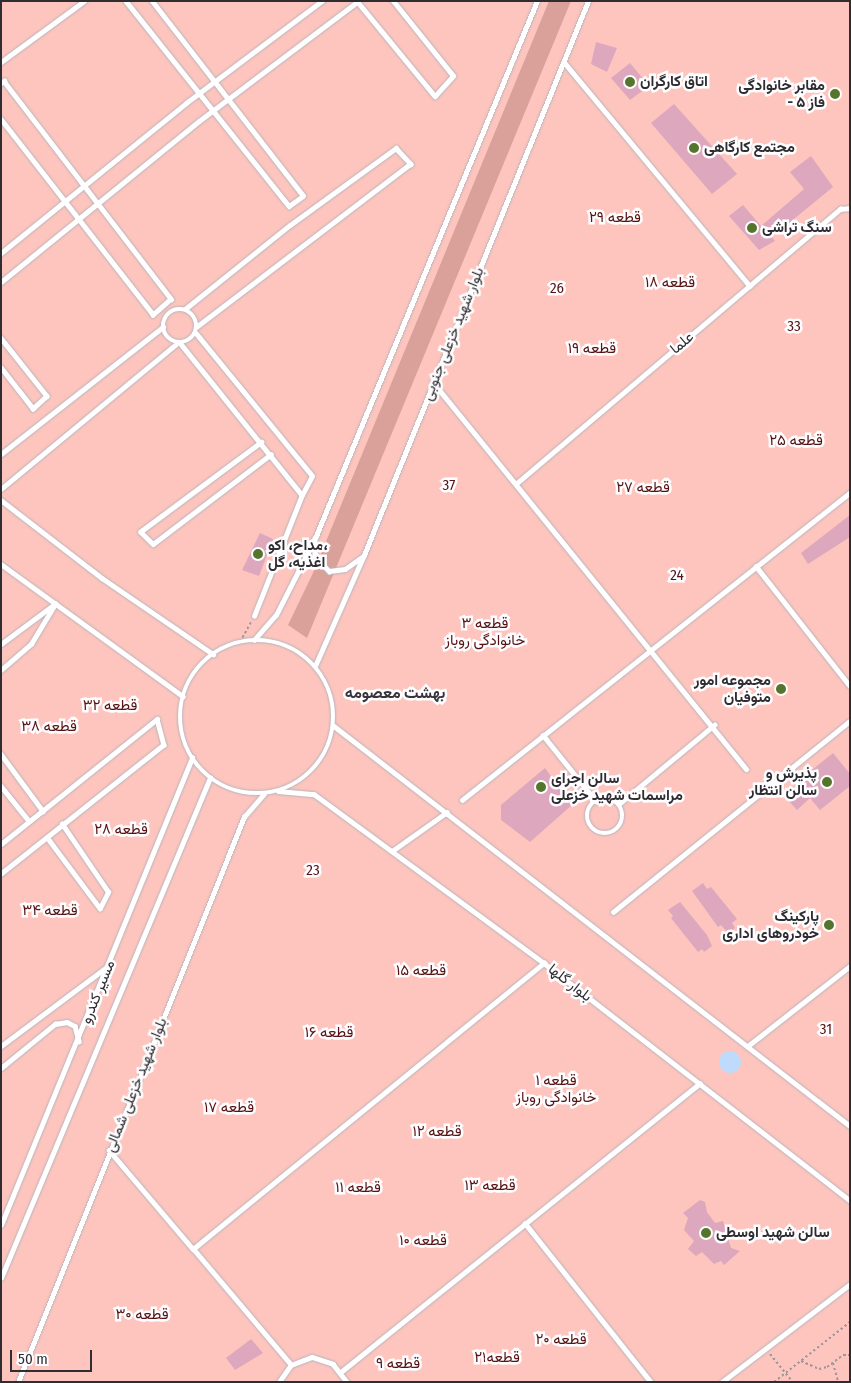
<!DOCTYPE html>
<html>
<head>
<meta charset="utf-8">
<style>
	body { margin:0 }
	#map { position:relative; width:851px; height:1383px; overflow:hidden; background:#f4edf6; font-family:"Fira Sans Condensed",Vazirmatn,sans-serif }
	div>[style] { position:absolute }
	.green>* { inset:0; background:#fdc5bd }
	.forest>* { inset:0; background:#d9a19a }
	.water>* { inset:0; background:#bedbfb }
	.round { border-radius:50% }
	.building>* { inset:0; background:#dda8bd }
	.path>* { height:2px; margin-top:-1px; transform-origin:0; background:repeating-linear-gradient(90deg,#9b969c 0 2.5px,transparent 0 5px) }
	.roads { filter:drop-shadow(0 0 1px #bbb4bd) drop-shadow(0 0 1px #bbb4bd) }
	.lane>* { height:4.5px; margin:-2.25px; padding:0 2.25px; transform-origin:2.25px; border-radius:2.25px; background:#fff }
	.lane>.ring { margin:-2.25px; padding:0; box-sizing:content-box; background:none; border:4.5px solid #fff; border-radius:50% }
	.dots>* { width:14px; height:14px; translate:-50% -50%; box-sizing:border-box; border:2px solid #fefdff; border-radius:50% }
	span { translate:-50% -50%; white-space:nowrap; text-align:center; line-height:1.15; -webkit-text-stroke:5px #fefdff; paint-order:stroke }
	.poi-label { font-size:15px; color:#2f2d30; font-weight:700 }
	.left { translate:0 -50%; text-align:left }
	.right { translate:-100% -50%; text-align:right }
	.park-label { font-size:15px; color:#551311 }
	.street-label { font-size:15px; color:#2f2d30 }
	.neighbourhood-label { font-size:16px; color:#39343b; font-weight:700 }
	.frame { position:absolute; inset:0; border:2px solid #2f2d30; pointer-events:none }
	.scale { position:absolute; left:10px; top:1350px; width:82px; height:22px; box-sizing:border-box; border:2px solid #2f2d30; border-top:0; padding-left:6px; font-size:15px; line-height:18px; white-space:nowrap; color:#2f2d30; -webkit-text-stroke:4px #fefdff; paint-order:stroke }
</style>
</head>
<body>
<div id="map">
	<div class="green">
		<i style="clip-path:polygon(1px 1px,850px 1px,850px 1382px,1px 1382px)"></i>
	</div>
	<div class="forest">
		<i style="clip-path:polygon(549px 1px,571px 1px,307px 638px,288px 625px,313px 573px)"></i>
	</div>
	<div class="water">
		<i class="round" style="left:719px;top:1051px;width:22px;height:22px"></i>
	</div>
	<div class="building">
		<i style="clip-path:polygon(596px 42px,617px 48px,607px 72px,591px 64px)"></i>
		<i style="clip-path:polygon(630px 63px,649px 86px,630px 100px,611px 78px)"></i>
		<i style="clip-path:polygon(674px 104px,737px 174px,712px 194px,651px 123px)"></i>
		<i style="clip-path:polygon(811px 156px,833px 187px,772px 237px,775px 241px,759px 250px,729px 216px,743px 205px,761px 226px,804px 189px,790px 172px)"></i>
		<i style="clip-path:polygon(850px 515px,850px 537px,808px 564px,801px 553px)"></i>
		<i style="clip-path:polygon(260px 533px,273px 539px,259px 576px,242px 570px)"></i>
		<i style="clip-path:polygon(833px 753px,850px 774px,850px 786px,820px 810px,810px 798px,797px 810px,788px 800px,806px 787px,802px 778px)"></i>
		<i style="clip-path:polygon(545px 768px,572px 805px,530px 842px,501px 820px,501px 805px)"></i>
		<i style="clip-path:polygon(703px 883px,707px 889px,711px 887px,737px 919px,732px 923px,735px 928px,728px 933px,721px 925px,718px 927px,692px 891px)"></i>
		<i style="clip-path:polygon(680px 902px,707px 935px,712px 946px,704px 952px,702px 949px,698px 952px,671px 918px,673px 916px,668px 910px)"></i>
		<i style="clip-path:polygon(700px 1200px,705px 1202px,707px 1212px,715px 1223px,723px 1221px,731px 1248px,740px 1251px,724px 1265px,721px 1261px,714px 1264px,702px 1252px,696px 1256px,688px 1249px,694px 1241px,684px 1230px,688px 1218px,683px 1213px)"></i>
		<i style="clip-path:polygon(251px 1339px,263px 1353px,235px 1370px,226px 1358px)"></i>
	</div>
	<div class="path">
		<i style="left:240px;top:642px;width:23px;rotate:-61deg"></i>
		<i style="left:770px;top:1354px;width:36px;rotate:51deg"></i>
		<i style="left:801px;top:1361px;width:20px;rotate:24deg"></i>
		<i style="left:819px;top:1369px;width:8px;rotate:-14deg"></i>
		<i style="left:827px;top:1367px;width:20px;rotate:-37deg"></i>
		<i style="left:843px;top:1355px;width:7px"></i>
		<i style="left:833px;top:1363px;width:20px;rotate:75deg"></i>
		<i style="left:774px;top:1382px;width:97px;rotate:-38.3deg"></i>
	</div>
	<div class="roads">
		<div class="lane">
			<i style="left:126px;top:1px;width:262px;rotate:51.5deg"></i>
			<i style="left:289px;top:206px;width:17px;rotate:-36deg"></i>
			<i style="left:303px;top:196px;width:247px;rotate:-127.8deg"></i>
			<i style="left:357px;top:1px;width:123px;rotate:50.6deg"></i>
			<i style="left:435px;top:96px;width:27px;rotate:-48deg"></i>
			<i style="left:453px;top:76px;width:96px;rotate:-128.7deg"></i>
			<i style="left:1px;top:62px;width:103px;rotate:-36.3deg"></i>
			<i style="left:564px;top:62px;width:291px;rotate:50.3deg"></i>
			<i style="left:1px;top:83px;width:4px;rotate:-34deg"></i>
			<i style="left:4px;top:81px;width:275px;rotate:52.5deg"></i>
			<i style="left:171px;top:299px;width:24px;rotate:138deg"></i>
			<i style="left:153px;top:315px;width:247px;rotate:-127.9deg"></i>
			<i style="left:1px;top:253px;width:238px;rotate:-39deg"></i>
			<i style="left:186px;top:103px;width:170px;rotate:-36.9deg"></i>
			<i style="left:1px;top:282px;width:255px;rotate:-39.1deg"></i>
			<i style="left:199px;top:121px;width:199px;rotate:-37deg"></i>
			<i class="ring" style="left:163px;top:309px;width:29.5px;height:29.5px"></i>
			<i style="left:185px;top:309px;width:134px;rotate:-38.7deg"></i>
			<i style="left:290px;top:225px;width:131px;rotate:-36deg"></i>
			<i style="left:396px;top:148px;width:22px;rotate:47deg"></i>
			<i style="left:411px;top:164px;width:268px;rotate:142.7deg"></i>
			<i style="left:1px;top:338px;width:74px;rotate:51.6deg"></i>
			<i style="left:47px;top:396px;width:19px;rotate:137deg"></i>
			<i style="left:33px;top:409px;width:52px;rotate:-128deg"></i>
			<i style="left:181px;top:344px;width:193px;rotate:51.3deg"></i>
			<i style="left:302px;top:495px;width:21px;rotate:-62deg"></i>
			<i style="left:312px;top:476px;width:183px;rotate:-129.2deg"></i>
			<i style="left:433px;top:382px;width:498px;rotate:51deg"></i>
			<i style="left:262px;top:442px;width:151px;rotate:143.4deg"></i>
			<i style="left:141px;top:532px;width:17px;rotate:45deg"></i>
			<i style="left:153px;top:544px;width:148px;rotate:-37.3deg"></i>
			<i style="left:1px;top:454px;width:206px;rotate:-38.1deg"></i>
			<i style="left:517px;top:483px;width:424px;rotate:-40.3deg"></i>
			<i style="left:840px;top:209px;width:10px;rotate:-6deg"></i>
			<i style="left:1px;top:489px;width:227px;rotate:-39.6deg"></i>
			<i style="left:1px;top:500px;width:128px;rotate:37.7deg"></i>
			<i style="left:102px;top:578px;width:135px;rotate:34.4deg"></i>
			<i style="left:315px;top:538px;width:18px;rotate:90deg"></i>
			<i style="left:315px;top:556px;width:21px;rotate:47deg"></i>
			<i style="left:329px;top:571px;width:16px;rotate:-7deg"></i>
			<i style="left:345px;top:569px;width:21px;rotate:-35deg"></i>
			<i style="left:1px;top:564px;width:225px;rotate:36deg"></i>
			<i style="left:756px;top:566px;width:152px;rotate:51.9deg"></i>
			<i style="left:254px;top:616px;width:130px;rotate:-68.4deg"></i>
			<i style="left:254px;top:640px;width:33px;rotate:-49deg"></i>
			<i style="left:276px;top:615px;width:89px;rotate:-63.1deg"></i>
			<i style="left:316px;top:536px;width:579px;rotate:-67.56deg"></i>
			<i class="ring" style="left:180px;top:640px;width:149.5px;height:149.5px"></i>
			<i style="left:1px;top:644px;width:64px;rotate:-36.7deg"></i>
			<i style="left:315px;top:666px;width:121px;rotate:-66.2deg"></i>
			<i style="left:364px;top:555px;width:598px;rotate:-67.98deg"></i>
			<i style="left:1px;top:670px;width:40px;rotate:-41deg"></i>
			<i style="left:31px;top:644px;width:47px;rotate:-59deg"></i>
			<i style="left:334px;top:726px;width:653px;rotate:37.78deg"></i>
			<i style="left:543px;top:735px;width:85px;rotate:51.2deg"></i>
			<i style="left:1px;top:754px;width:71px;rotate:53.6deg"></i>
			<i style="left:1px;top:786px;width:45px;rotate:51.3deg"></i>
			<i style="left:278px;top:791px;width:36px;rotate:5deg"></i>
			<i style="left:314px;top:794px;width:285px;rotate:36.3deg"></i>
			<i style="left:544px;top:963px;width:387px;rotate:37.8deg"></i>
			<i class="ring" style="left:587px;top:798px;width:31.5px;height:31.5px"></i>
			<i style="left:462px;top:800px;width:495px;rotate:-38.4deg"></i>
			<i style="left:619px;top:804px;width:124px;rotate:-39.7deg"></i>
			<i style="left:47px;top:837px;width:89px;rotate:53.3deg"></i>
			<i style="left:100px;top:908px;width:18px;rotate:-63deg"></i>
			<i style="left:108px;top:892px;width:82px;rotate:-124.1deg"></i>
			<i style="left:1px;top:844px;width:200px;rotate:-38.7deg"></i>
			<i style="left:157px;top:719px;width:27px;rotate:75deg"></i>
			<i style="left:164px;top:745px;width:208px;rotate:141.6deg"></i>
			<i style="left:392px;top:851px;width:67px;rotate:-35.3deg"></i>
			<i style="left:613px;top:912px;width:304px;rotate:-38.9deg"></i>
			<i style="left:749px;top:1045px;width:128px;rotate:-38deg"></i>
			<i style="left:1px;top:1046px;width:134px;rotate:-36.8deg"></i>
			<i style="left:1px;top:1068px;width:70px;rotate:-39.2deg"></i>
			<i style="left:55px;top:1024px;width:12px;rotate:-9deg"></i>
			<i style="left:67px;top:1022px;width:9px;rotate:27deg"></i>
			<i style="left:75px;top:1026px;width:16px;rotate:75deg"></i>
			<i style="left:109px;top:1150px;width:130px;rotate:49.7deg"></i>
			<i style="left:525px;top:1223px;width:203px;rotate:51.6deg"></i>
			<i style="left:1px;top:1225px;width:505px;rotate:-67.76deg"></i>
			<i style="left:1px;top:1278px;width:542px;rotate:-67.32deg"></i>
			<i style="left:291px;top:1365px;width:152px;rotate:-130.2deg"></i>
			<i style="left:193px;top:1249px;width:453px;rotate:-39.2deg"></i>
			<i style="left:342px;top:1371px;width:459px;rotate:-38.8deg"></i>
			<i style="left:18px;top:1382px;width:609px;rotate:-68.2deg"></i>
			<i style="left:244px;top:817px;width:30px;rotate:-49deg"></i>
			<i style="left:279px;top:1382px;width:21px;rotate:-55deg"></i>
			<i style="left:291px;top:1365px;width:22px;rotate:-21deg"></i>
			<i style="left:312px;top:1357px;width:22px;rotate:18deg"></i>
			<i style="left:333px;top:1364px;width:23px;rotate:52deg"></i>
			<i style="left:722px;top:1382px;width:161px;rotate:-37.4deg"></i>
		</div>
	</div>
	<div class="dots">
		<i style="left:630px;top:82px;background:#56752c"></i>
		<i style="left:835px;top:94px;background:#56752c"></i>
		<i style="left:694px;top:148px;background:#56752c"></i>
		<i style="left:752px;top:228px;background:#56752c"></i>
		<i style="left:258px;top:554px;background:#56752c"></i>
		<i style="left:781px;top:689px;background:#56752c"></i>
		<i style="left:827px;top:782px;background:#56752c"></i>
		<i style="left:541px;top:787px;background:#56752c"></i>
		<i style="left:829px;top:925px;background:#56752c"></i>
		<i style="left:706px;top:1233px;background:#56752c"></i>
	</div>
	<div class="poi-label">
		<span class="left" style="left:640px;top:82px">اتاق کارگران</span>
		<span class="right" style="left:825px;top:94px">مقابر خانوادگی<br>- فاز ۵</span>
		<span class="left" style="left:704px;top:148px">مجتمع کارگاهی</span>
		<span class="left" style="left:762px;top:228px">سنگ تراشی</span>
		<span class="left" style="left:268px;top:554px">مداح، اکو،<br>اغذیه، گل</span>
		<span class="right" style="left:771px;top:689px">مجموعه امور<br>متوفیان</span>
		<span class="right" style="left:817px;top:782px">پذیرش و<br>سالن انتظار</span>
		<span class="left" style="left:551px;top:787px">سالن اجرای<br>مراسمات شهید خزعلی</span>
		<span class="right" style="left:819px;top:925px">پارکینگ<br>خودروهای اداری</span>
		<span class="left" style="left:716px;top:1233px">سالن شهید اوسطی</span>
	</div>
	<div class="park-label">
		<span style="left:615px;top:218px">قطعه ۲۹</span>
		<span style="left:670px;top:283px">قطعه ۱۸</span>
		<span style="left:557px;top:289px">26</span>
		<span style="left:794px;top:327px">33</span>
		<span style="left:592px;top:349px">قطعه ۱۹</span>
		<span style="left:796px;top:441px">قطعه ۲۵</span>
		<span style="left:449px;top:486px">37</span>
		<span style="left:643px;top:488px">قطعه ۲۷</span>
		<span style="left:677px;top:576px">24</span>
		<span style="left:485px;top:632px">قطعه ۳<br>خانوادگی روباز</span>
		<span style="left:110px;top:706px">قطعه ۳۲</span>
		<span style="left:49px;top:727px">قطعه ۳۸</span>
		<span style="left:121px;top:830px">قطعه ۲۸</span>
		<span style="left:313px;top:871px">23</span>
		<span style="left:50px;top:911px">قطعه ۳۴</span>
		<span style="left:421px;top:971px">قطعه ۱۵</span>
		<span style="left:826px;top:1030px">31</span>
		<span style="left:329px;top:1033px">قطعه ۱۶</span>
		<span style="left:556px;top:1089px">قطعه ۱<br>خانوادگی روباز</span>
		<span style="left:229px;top:1108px">قطعه ۱۷</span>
		<span style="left:437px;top:1132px">قطعه ۱۲</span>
		<span style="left:490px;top:1186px">قطعه ۱۳</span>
		<span style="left:358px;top:1188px">قطعه ۱۱</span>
		<span style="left:423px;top:1241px">قطعه ۱۰</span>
		<span style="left:142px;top:1315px">قطعه ۳۰</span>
		<span style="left:561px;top:1340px">قطعه ۲۰</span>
		<span style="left:497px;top:1358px">قطعه۲۱</span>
		<span style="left:398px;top:1364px">قطعه ۹</span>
	</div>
	<div class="street-label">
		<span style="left:453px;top:334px;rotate:-68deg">بلوار شهید خزعلی جنوبی</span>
		<span style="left:682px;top:343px;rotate:-40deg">علما</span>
		<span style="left:570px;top:983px;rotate:38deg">بلوار گلها</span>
		<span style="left:98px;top:992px;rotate:-68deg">مسیر کندرو</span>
		<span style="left:136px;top:1085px;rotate:-68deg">بلوار شهید خزعلی شمالی</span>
	</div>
	<div class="neighbourhood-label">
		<span style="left:395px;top:693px">بهشت معصومه</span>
	</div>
	<div class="frame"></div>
	<div class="scale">50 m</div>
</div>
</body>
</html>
